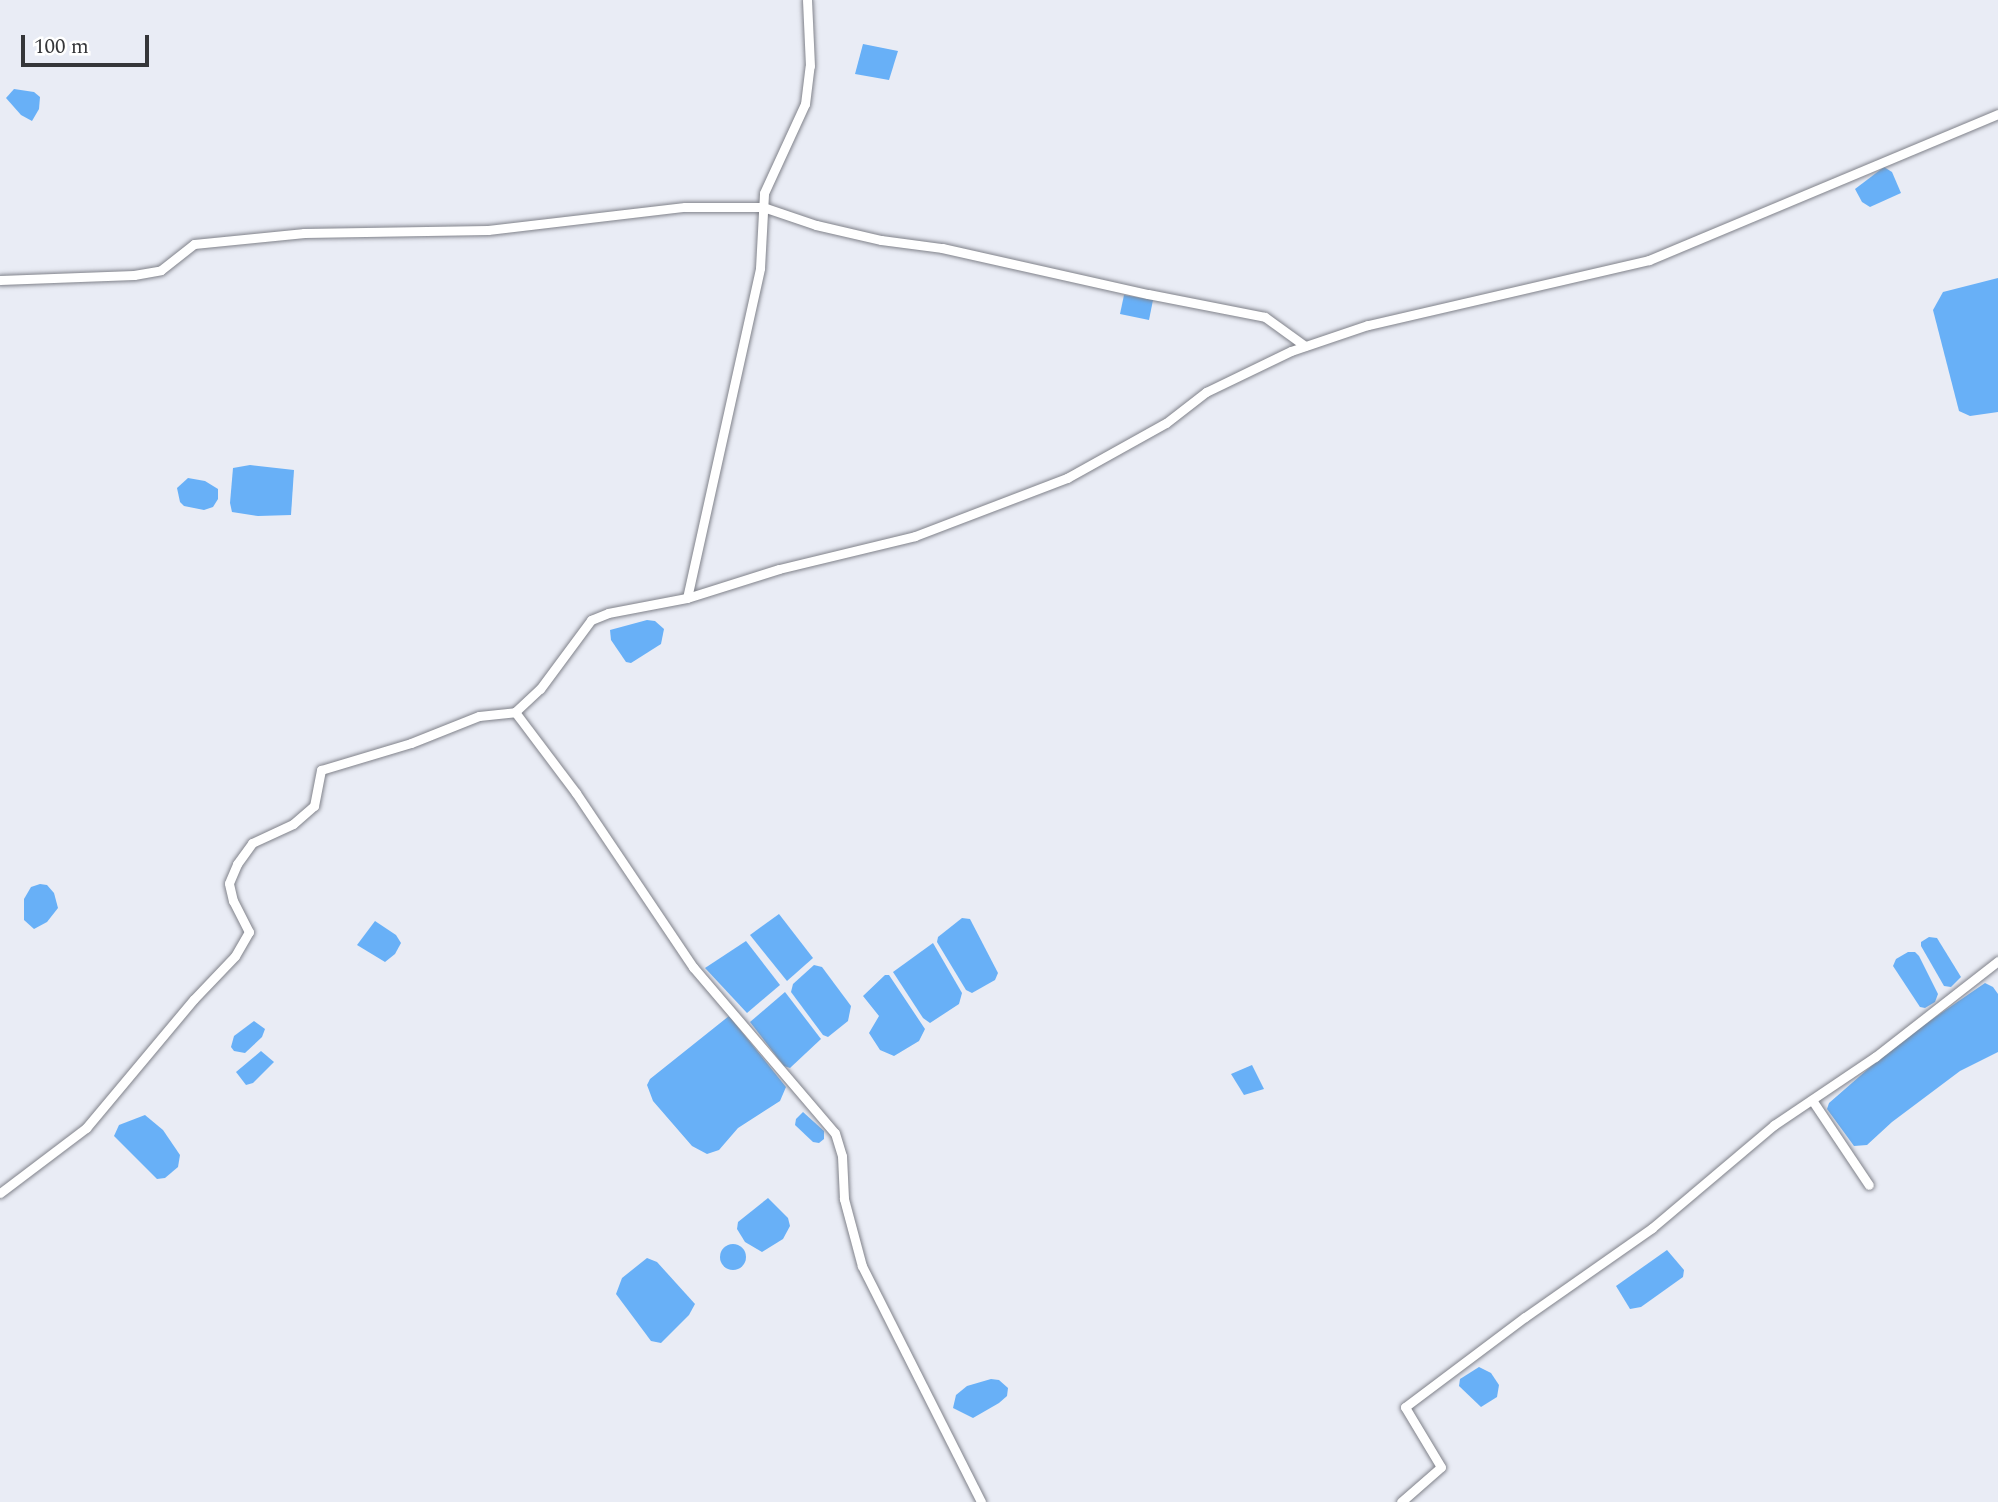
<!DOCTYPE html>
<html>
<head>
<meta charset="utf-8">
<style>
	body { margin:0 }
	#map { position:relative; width:1998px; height:1502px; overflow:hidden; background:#e9ecf5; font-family:Spectral,serif }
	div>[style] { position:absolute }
	.water>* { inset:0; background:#68b0f7 }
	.round { border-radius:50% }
	.roads { filter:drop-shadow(0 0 2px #80828a) drop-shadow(0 0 2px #80828a) }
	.minor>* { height:9px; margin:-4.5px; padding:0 4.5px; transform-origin:4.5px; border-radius:4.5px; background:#fff }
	span { translate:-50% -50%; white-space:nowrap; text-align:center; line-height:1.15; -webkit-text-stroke:5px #fff; paint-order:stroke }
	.scale { position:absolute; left:21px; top:35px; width:128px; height:32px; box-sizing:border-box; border:4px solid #353639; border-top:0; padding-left:9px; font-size:21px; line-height:24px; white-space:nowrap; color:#353639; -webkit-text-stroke:5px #fff; paint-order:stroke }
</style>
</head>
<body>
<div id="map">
	<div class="water">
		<i style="clip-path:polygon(863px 44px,898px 51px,889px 80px,855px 74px)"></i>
		<i style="clip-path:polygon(14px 89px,34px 92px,40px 97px,39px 109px,32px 121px,21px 115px,6px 98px)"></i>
		<i style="clip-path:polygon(1884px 167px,1892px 172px,1901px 193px,1870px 207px,1862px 202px,1855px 189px)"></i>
		<i style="clip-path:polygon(1998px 278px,1998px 412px,1970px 416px,1959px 411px,1933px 310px,1943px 292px)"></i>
		<i style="clip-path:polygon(1124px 295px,1153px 300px,1149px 320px,1120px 314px)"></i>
		<i style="clip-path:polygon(250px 465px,294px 470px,291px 515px,258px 516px,232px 512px,230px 503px,233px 468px)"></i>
		<i style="clip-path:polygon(188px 478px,205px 481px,218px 489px,218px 499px,213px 507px,204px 510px,184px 506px,180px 502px,177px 488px)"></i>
		<i style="clip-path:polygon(647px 620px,655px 621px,664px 629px,661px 644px,631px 663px,626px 662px,611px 640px,610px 630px)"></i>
		<i style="clip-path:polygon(40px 884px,47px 885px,54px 893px,58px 908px,47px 922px,34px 929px,24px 920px,24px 899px,31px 887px)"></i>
		<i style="clip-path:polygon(779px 914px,813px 958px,787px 981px,750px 935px)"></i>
		<i style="clip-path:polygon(962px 918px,970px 919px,998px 973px,995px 980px,972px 993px,966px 990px,937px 942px,938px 937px)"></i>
		<i style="clip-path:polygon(375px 921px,396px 935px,401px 943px,395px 954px,385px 962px,357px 945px)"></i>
		<i style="clip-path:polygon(1929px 937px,1937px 938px,1961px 977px,1951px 987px,1944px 986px,1921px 946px,1921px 942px)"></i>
		<i style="clip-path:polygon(746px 941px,780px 985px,747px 1013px,705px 968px)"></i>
		<i style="clip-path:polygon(933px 943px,962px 993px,959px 1004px,930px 1023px,923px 1018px,893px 972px)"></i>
		<i style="clip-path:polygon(1908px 952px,1915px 952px,1919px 956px,1938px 994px,1935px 1002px,1925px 1008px,1920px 1007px,1893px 966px,1896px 959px)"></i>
		<i style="clip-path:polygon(814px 965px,822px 967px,851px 1006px,848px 1021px,828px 1037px,823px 1035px,791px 992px,793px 984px)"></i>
		<i style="clip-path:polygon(885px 975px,889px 975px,925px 1029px,919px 1041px,894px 1056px,880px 1050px,869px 1033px,879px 1016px,863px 996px)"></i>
		<i style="clip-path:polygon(1985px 983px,1993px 987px,1998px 994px,1998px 1052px,1960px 1071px,1892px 1122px,1867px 1145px,1854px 1146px,1827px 1109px,1829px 1103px,1899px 1042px)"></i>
		<i style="clip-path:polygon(785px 992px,821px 1039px,790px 1068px,784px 1066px,750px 1022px)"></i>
		<i style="clip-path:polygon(729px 1016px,786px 1087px,780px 1101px,738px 1128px,719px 1150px,707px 1154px,692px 1146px,653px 1101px,647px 1085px,650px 1079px)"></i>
		<i style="clip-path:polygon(254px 1021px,265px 1029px,262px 1037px,245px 1053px,234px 1051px,231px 1047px,234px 1036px)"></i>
		<i style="clip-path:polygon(261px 1051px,274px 1062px,253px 1083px,246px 1085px,236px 1072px)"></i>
		<i style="clip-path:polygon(1252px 1065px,1264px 1089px,1244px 1095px,1231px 1074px)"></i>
		<i style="clip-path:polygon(803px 1112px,824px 1131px,824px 1139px,819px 1143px,813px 1142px,795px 1125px,796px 1119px)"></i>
		<i style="clip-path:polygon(145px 1115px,163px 1130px,180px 1155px,178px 1167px,165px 1178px,157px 1179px,114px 1136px,119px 1125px)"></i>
		<i style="clip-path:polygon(768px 1198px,788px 1218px,790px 1226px,783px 1239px,762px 1252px,745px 1242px,737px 1229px,738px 1222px)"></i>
		<i class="round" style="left:720px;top:1244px;width:26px;height:26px"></i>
		<i style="clip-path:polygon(1667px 1250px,1684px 1270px,1683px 1277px,1641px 1307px,1630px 1309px,1616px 1286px)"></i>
		<i style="clip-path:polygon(647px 1258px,657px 1262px,695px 1304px,689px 1315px,661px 1343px,651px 1341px,616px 1294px,622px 1278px)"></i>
		<i style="clip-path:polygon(1479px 1367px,1491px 1373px,1499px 1385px,1497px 1397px,1481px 1407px,1459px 1386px,1460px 1379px)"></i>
		<i style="clip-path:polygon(991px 1379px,999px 1380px,1008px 1388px,1007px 1396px,999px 1403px,973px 1418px,953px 1408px,956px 1395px,967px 1386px)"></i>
	</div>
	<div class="roads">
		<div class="minor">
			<i style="left:0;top:280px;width:134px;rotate:-2.1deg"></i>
			<i style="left:134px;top:275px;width:27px;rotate:-10deg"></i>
			<i style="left:161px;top:270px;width:42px;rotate:-38.2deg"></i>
			<i style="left:194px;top:244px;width:111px;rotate:-5.7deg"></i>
			<i style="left:304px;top:233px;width:184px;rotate:-0.9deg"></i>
			<i style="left:488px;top:230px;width:198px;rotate:-6.7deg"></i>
			<i style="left:685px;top:207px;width:78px"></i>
			<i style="left:763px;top:207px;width:56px;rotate:18.8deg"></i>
			<i style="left:816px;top:225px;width:67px;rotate:13deg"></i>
			<i style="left:881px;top:240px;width:62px;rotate:7.5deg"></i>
			<i style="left:942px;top:248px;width:211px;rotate:12.6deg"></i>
			<i style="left:1148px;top:294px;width:119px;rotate:11.1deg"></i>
			<i style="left:1265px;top:317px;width:49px;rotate:35.9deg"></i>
			<i style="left:687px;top:598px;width:338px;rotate:-77.5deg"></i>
			<i style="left:760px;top:268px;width:75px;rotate:-86.9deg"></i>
			<i style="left:764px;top:193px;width:98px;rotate:-65.3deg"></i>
			<i style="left:805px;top:104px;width:38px;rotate:-83deg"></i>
			<i style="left:810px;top:66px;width:66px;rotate:-92.6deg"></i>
			<i style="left:515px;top:712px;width:101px;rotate:53deg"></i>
			<i style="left:576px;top:793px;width:210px;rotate:56.1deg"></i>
			<i style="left:693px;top:967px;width:218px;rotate:49.5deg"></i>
			<i style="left:835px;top:1133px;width:24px;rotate:73deg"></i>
			<i style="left:842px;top:1156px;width:43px;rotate:87.3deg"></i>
			<i style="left:844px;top:1199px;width:69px;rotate:75deg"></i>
			<i style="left:862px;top:1266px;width:264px;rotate:63.2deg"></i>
			<i style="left:1812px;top:1100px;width:102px;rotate:56.2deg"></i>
			<i style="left:0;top:1193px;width:108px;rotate:-37.1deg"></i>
			<i style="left:86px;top:1128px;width:168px;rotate:-50.1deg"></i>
			<i style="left:194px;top:999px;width:59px;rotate:-46.4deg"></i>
			<i style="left:235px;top:956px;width:28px;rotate:-60deg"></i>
			<i style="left:249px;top:932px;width:35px;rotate:-117deg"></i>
			<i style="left:233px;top:901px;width:18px;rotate:-103deg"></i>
			<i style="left:229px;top:883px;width:21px;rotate:-67deg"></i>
			<i style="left:237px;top:864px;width:26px;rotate:-54deg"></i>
			<i style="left:252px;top:843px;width:45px;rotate:-24.9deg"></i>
			<i style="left:293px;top:824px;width:28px;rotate:-41deg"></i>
			<i style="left:314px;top:806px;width:37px;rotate:-79deg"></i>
			<i style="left:321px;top:770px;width:94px;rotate:-16.7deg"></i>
			<i style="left:411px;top:743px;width:73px;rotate:-21.7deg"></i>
			<i style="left:479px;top:716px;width:36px;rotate:-6deg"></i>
			<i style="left:515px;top:712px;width:34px;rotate:-43deg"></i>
			<i style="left:540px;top:689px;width:86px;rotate:-53.5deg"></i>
			<i style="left:591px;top:620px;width:18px;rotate:-22deg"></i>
			<i style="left:608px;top:613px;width:80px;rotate:-10.8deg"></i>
			<i style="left:687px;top:598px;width:96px;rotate:-17.5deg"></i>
			<i style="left:779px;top:569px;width:140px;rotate:-13.6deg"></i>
			<i style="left:915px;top:536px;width:163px;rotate:-20.9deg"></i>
			<i style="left:1067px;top:478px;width:113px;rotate:-29.1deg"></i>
			<i style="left:1166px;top:423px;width:51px;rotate:-37.8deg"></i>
			<i style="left:1206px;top:392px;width:94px;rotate:-25.8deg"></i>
			<i style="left:1291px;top:351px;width:81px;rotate:-18.7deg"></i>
			<i style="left:1368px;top:325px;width:288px;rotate:-13deg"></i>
			<i style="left:1649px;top:260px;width:378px;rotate:-22.7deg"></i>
			<i style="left:1401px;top:1502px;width:53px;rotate:-41.2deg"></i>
			<i style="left:1441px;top:1467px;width:70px;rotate:-121deg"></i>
			<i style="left:1405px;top:1407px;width:150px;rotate:-36.9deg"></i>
			<i style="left:1525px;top:1317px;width:155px;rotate:-35deg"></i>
			<i style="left:1652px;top:1228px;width:160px;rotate:-40.2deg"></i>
			<i style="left:1774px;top:1125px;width:122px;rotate:-34deg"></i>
			<i style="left:1875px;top:1057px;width:156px;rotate:-38deg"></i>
		</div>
	</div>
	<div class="scale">100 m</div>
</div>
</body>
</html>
